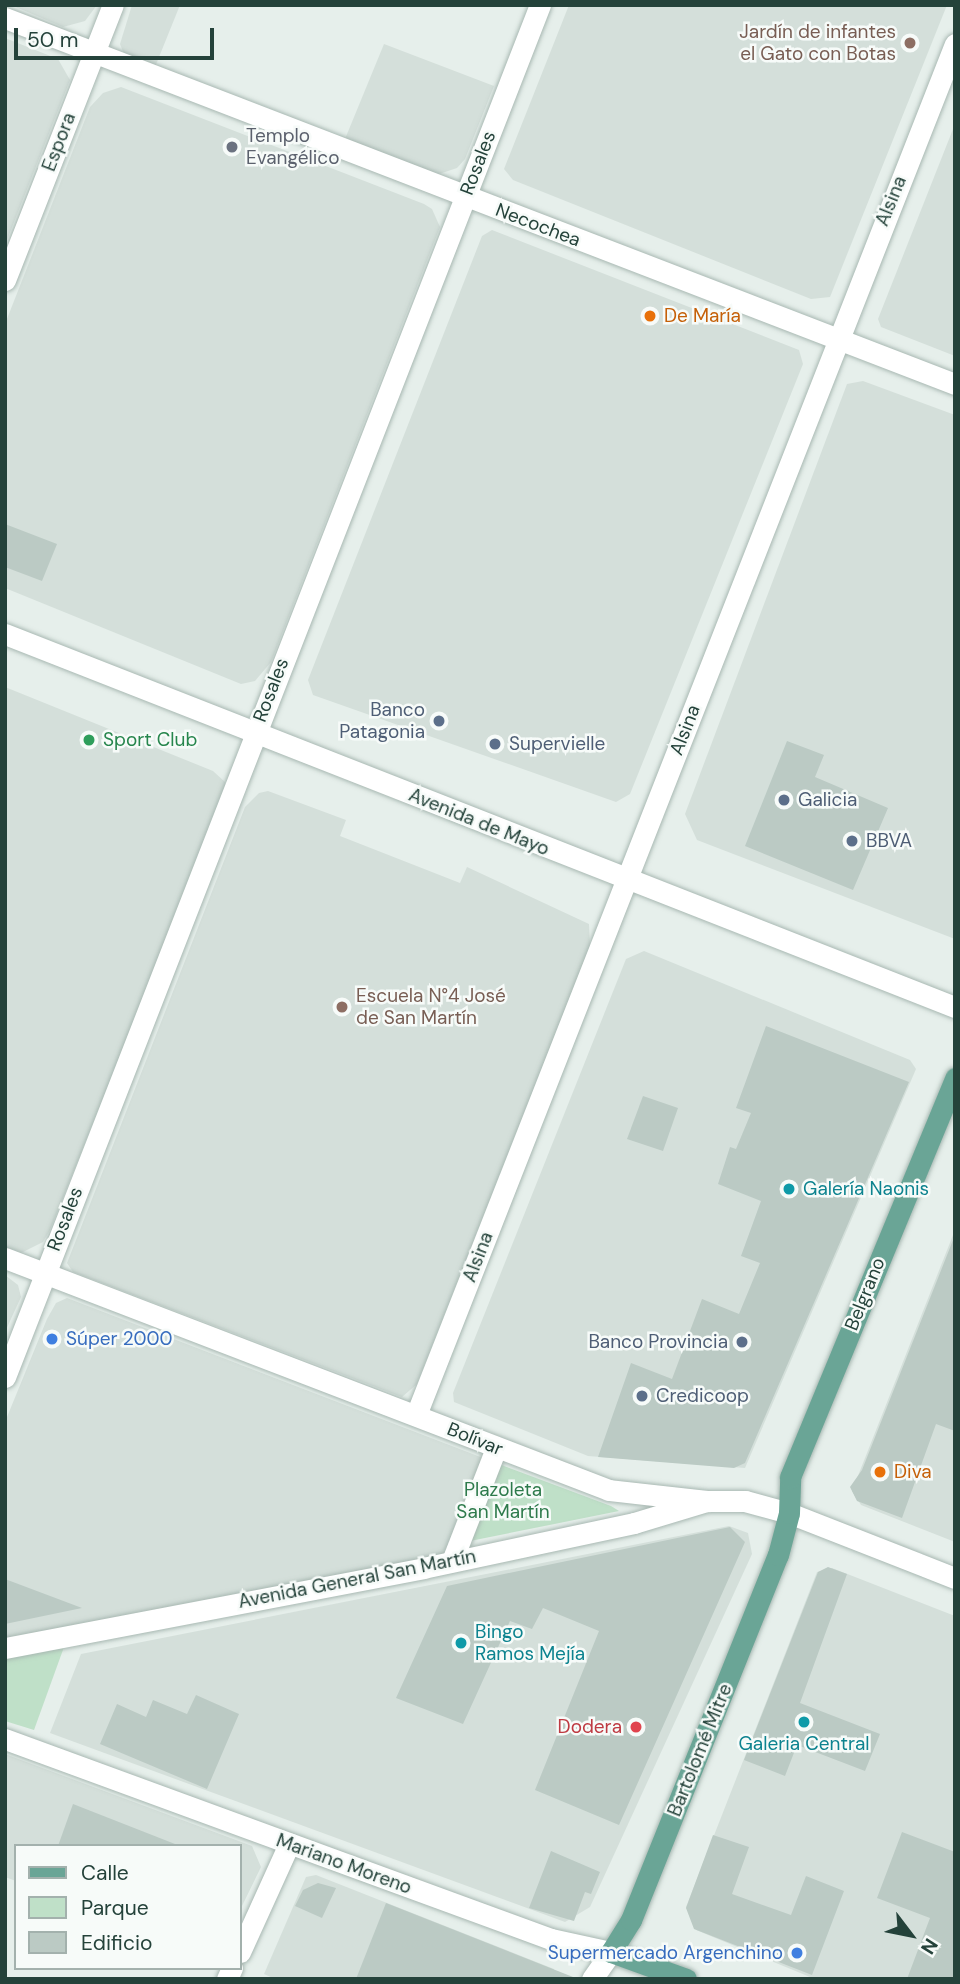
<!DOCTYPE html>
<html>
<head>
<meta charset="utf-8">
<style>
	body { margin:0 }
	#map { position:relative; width:960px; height:1984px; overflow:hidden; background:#e6efeb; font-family:"DM Sans",sans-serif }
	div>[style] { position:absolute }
	.built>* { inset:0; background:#d4dfda }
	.green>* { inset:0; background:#bfe0c8 }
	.building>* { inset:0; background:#bbcac4 }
	.roads { filter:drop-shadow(0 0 2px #a8b8b2) drop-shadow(0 0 2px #a8b8b2) }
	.street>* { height:21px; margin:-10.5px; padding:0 10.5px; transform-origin:10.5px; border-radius:10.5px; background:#fff }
	.secondary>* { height:21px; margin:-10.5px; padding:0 10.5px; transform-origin:10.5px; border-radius:10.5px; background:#fff }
	.primary>* { height:21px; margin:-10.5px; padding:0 10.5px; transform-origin:10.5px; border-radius:10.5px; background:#6aa596 }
	.dots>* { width:19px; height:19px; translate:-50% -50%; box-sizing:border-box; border:4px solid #f7fbf9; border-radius:50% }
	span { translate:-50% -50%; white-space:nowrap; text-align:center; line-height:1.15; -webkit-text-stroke:5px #f7fbf9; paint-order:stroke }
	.education-label { font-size:19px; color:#785e54 }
	.right { translate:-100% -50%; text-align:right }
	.left { translate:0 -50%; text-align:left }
	.worship-label { font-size:19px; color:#5b616d }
	.street-label { font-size:19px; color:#24423a }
	.food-label { font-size:19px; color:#c56008 }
	.service-label { font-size:19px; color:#4e5e75 }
	.leisure-label { font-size:19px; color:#27864d }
	.culture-label { font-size:19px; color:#0d838f }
	.shop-label { font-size:19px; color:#366cbe }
	.park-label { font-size:19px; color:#2d7a4b }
	.health-label { font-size:19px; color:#be3a42 }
	.frame { position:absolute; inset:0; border:7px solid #24423a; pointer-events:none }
	.legend { position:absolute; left:14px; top:1844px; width:228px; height:126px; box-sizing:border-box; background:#f7fbf9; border:2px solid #a3b1ad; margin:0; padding:9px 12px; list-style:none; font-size:21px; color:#24423a }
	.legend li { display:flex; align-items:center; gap:14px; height:35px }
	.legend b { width:35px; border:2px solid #a3b1ad }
	.north { position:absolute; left:876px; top:1900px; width:70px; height:70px; -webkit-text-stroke:5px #f7fbf9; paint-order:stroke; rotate:122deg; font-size:19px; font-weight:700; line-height:28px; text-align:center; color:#24423a }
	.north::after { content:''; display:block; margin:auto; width:24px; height:32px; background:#24423a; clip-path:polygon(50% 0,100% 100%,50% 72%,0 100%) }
	.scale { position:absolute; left:14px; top:28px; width:200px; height:32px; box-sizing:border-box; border:4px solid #24423a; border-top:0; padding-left:9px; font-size:21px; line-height:24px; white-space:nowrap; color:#24423a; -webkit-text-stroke:5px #f7fbf9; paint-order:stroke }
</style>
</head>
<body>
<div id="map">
	<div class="built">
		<i style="clip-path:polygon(11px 5px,97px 5px,85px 21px,63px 27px)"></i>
		<i style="clip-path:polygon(132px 5px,180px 5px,155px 67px,124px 54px,120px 44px)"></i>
		<i style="clip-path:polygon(569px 5px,947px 5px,830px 297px,811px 299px,513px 180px,504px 169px)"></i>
		<i style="clip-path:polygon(5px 38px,58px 59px,70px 80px,5px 245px)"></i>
		<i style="clip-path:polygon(384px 44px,494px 86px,465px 159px,457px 168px,436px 175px,345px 139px)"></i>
		<i style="clip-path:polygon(121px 87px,424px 204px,432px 209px,440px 227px,271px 662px,255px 681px,241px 684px,5px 588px,5px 324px,90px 107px,103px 93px)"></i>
		<i style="clip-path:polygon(955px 124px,955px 356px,881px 327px,878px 319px)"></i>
		<i style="clip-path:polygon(492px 230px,799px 350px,803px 364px,630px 794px,616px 802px,313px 695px,308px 680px,482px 236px)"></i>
		<i style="clip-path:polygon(863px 381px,955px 415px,955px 939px,697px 840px,685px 814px,847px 384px)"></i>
		<i style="clip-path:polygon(5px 687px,213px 771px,225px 782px,225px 795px,50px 1230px,43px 1242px,21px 1253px,5px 1247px)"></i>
		<i style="clip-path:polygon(268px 791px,346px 820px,340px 836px,460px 883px,467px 867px,589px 924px,590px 946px,417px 1384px,402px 1397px,73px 1272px,67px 1263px,245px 807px,259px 793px)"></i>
		<i style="clip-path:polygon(644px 951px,910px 1060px,916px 1069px,745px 1468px,588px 1456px,454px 1402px,453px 1393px,626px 959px)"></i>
		<i style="clip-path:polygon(955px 1230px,955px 1542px,861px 1505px,852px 1491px)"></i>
		<i style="clip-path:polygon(5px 1275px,18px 1285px,21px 1297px,5px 1332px)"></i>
		<i style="clip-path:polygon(67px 1298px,483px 1458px,444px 1557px,5px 1641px,5px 1422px,47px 1319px,56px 1303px)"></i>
		<i style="clip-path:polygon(729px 1526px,748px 1533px,752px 1554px,590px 1907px,565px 1922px,50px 1733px,81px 1654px)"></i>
		<i style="clip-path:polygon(832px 1568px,955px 1616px,955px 1979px,815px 1979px,696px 1930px,686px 1907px,817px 1572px)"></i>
		<i style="clip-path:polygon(5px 1754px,252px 1846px,261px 1867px,241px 1908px,240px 1846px,16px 1846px,16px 1881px,5px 1877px)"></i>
		<i style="clip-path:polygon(316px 1875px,554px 1969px,554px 1979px,275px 1979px,264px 1974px,306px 1877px)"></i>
	</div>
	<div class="green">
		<i style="clip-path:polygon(483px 1458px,611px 1506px,619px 1511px,470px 1541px)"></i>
		<i style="clip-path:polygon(64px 1647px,34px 1730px,5px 1721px,5px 1657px)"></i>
	</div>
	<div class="building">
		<i style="clip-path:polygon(5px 524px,57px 544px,42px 581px,5px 567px)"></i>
		<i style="clip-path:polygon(787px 741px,824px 755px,815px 777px,888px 808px,853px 890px,745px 846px)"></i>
		<i style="clip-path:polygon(766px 1026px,909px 1082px,745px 1463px,734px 1468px,598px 1457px,631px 1363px,672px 1379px,702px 1299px,739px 1314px,760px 1263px,741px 1256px,761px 1201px,718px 1184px,730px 1147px,736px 1149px,751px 1113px,736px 1108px)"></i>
		<i style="clip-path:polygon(643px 1096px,678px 1108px,663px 1151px,627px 1139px)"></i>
		<i style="clip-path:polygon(955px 1235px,955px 1431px,936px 1424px,902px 1518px,857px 1501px,850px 1487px,862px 1470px)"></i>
		<i style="clip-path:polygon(730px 1527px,745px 1542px,619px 1825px,535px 1790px,599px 1631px,543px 1608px,532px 1629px,510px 1621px,463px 1724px,396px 1698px,447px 1586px)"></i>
		<i style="clip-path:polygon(828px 1567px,847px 1574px,800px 1703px,880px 1734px,865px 1771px,797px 1745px,785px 1776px,744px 1760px,818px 1572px)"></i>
		<i style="clip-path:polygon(5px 1579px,82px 1608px,5px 1624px)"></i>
		<i style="clip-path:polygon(196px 1695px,239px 1714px,207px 1789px,100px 1744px,117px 1704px,146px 1717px,153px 1700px,187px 1714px)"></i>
		<i style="clip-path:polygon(73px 1804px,175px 1844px,175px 1846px,58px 1846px)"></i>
		<i style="clip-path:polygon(902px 1832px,955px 1852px,955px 1979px,907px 1979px,930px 1918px,877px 1898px)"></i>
		<i style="clip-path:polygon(713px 1835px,749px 1847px,732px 1894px,791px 1915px,806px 1876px,844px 1891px,812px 1975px,694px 1929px,686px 1908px)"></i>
		<i style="clip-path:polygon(551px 1851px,600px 1872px,591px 1894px,585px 1892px,574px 1921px,529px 1908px)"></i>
		<i style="clip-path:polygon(318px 1883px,336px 1888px,322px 1918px,295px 1906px,303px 1890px)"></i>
		<i style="clip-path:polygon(386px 1903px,573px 1977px,573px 1979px,356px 1979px)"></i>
	</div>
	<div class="roads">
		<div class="street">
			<i style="left:5px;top:18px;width:1018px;rotate:21.07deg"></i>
			<i style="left:5px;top:280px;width:295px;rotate:-68.6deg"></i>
			<i style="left:5px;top:1258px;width:647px;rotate:21.01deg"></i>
			<i style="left:609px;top:1490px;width:99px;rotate:6.4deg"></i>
			<i style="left:5px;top:1377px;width:1473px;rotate:-68.7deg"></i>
			<i style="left:416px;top:1415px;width:1473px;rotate:-68.54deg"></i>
			<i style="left:452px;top:1561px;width:121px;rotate:-68.7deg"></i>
			<i style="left:240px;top:1952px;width:119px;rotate:-65.6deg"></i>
			<i style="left:227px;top:1979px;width:12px;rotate:-66deg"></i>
			<i style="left:592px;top:1979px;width:33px;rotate:-55deg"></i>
		</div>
		<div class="secondary">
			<i style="left:5px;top:634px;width:1021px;rotate:21.44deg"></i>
			<i style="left:5px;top:1648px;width:426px;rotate:-10.8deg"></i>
			<i style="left:423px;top:1568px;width:216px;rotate:-12deg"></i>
			<i style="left:634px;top:1523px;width:76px;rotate:-16.8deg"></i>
			<i style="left:707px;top:1501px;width:38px"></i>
			<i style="left:745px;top:1501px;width:46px;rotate:15.3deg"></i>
			<i style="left:789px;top:1513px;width:178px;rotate:21.4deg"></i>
			<i style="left:5px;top:1739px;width:581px;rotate:20.12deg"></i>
			<i style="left:551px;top:1939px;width:61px;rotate:12.2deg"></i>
		</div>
		<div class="primary">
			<i style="left:686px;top:1979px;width:80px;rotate:-160.2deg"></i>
			<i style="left:611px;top:1952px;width:38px;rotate:-58deg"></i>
			<i style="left:631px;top:1920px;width:393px;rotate:-68.1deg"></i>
			<i style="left:778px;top:1555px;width:43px;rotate:-75.3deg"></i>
			<i style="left:789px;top:1513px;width:36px;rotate:-88deg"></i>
			<i style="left:790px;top:1477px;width:432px;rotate:-67.5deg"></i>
		</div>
	</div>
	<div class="dots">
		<i style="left:910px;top:43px;background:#8d6e63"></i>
		<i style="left:232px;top:147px;background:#6b7280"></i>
		<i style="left:650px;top:316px;background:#e8710a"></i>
		<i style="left:439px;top:721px;background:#5c6f8a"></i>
		<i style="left:89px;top:740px;background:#2e9e5b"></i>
		<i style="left:495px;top:744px;background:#5c6f8a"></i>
		<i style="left:784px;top:800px;background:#5c6f8a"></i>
		<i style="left:852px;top:841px;background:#5c6f8a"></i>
		<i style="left:342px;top:1007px;background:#8d6e63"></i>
		<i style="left:789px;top:1189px;background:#0f9aa8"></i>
		<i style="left:52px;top:1339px;background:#3f7fe0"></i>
		<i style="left:742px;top:1342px;background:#5c6f8a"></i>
		<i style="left:642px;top:1396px;background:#5c6f8a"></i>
		<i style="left:880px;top:1472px;background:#e8710a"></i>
		<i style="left:461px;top:1643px;background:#0f9aa8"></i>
		<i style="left:804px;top:1722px;background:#0f9aa8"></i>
		<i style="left:636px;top:1727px;background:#e0444e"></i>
		<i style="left:797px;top:1953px;background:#3f7fe0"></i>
	</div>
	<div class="education-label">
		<span class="right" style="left:896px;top:43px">Jardín de infantes<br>el Gato con Botas</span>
		<span class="left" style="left:356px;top:1007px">Escuela N°4 José<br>de San Martín</span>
	</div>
	<div class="worship-label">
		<span class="left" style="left:246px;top:147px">Templo<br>Evangélico</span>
	</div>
	<div class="street-label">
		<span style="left:59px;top:142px;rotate:-69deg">Espora</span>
		<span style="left:478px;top:163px;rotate:-69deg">Rosales</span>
		<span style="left:891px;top:201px;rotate:-68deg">Alsina</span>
		<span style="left:538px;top:225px;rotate:21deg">Necochea</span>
		<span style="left:271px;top:690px;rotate:-69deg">Rosales</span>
		<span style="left:685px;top:730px;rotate:-69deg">Alsina</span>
		<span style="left:479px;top:822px;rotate:22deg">Avenida de Mayo</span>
		<span style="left:65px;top:1219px;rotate:-69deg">Rosales</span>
		<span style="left:478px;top:1257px;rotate:-69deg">Alsina</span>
		<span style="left:865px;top:1294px;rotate:-68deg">Belgrano</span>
		<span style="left:475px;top:1439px;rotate:22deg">Bolívar</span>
		<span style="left:357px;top:1579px;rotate:-11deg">Avenida General San Martín</span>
		<span style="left:700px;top:1750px;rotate:-68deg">Bartolomé Mitre</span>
		<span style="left:344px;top:1864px;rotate:20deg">Mariano Moreno</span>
	</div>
	<div class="food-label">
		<span class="left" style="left:664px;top:316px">De María</span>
		<span class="left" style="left:894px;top:1472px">Diva</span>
	</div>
	<div class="service-label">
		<span class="right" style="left:425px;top:721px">Banco<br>Patagonia</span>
		<span class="left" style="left:509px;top:744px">Supervielle</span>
		<span class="left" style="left:798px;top:800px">Galicia</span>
		<span class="left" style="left:866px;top:841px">BBVA</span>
		<span class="right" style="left:728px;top:1342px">Banco Provincia</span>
		<span class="left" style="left:656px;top:1396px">Credicoop</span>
	</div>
	<div class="leisure-label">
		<span class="left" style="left:103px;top:740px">Sport Club</span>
	</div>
	<div class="culture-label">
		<span class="left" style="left:803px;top:1189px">Galería Naonis</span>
		<span class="left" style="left:475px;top:1643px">Bingo<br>Ramos Mejía</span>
		<span style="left:804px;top:1744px">Galeria Central</span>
	</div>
	<div class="shop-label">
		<span class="left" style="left:66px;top:1339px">Súper 2000</span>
		<span class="right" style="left:783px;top:1953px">Supermercado Argenchino</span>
	</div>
	<div class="park-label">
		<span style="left:503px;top:1501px">Plazoleta<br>San Martín</span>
	</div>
	<div class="health-label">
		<span class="right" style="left:622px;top:1727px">Dodera</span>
	</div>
	<div class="frame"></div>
	<ul class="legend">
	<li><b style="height:9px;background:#6aa596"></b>Calle</li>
	<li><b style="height:19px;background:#bfe0c8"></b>Parque</li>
	<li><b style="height:19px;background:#bbcac4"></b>Edificio</li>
	</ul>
	<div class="north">N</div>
	<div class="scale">50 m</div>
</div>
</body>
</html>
